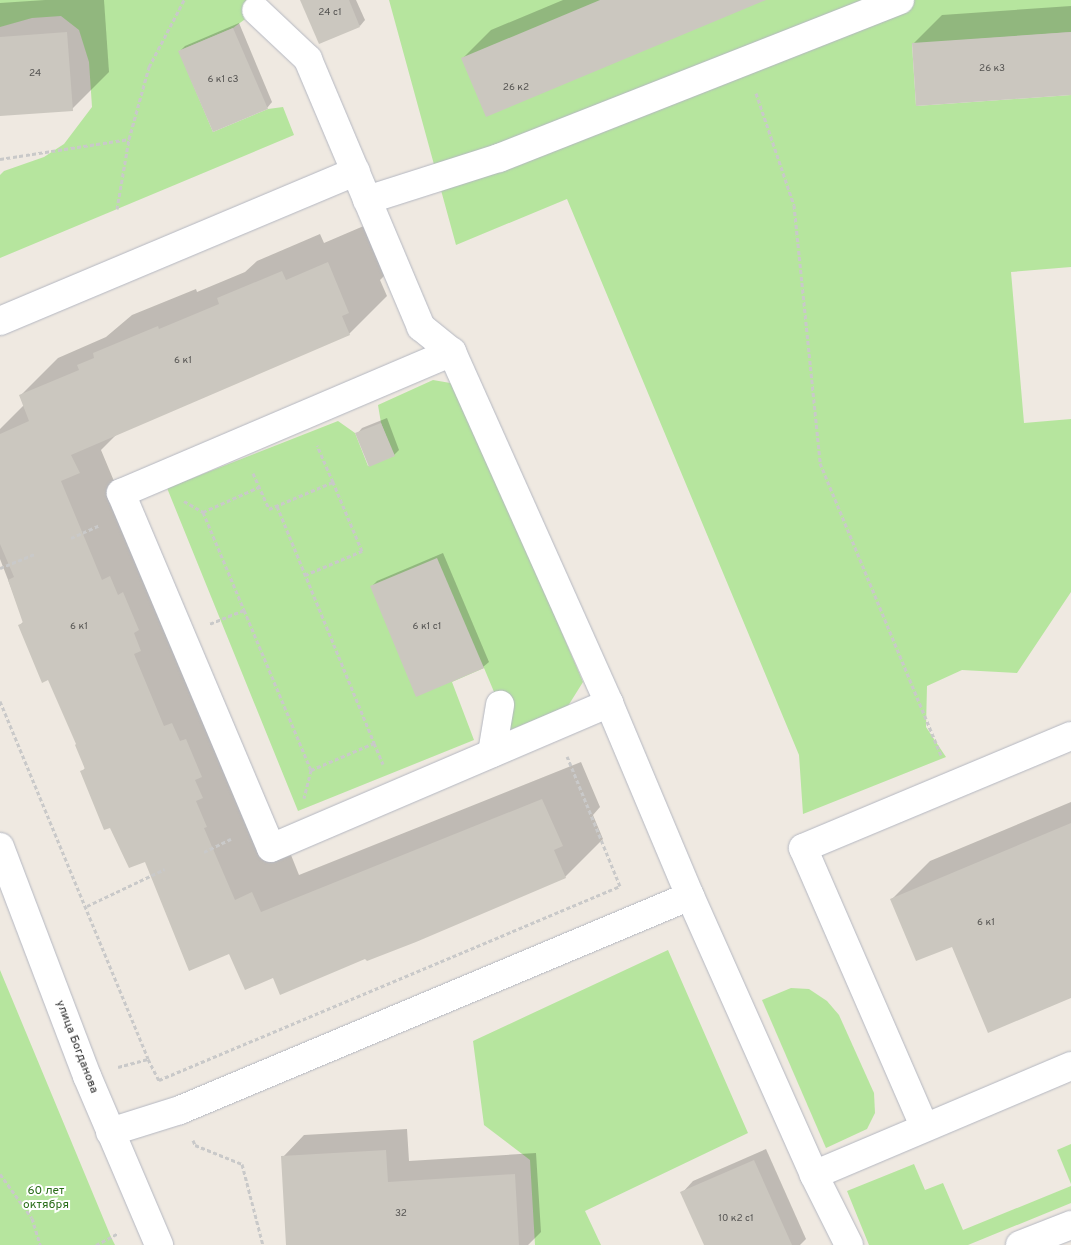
<!DOCTYPE html>
<html>
<head>
<meta charset="utf-8">
<style>
	body { margin:0 }
	#map { position:relative; width:1071px; height:1245px; overflow:hidden; background:#efe9e1; font-family:Overpass,sans-serif }
	div>[style] { position:absolute }
	.green>* { inset:0; background:#b6e59e }
	.shadow>* { inset:0; background:#0003 }
	.building>* { inset:0; background:#cbc7bf }
	.path>* { height:3px; margin-top:-1.5px; transform-origin:0; background:repeating-linear-gradient(90deg,#c9c9c9 0 4px,transparent 0 6.5px) }
	.roads { filter:drop-shadow(0 0 1px #b4b7c1) drop-shadow(0 0 1px #b4b7c1) }
	.minor>* { height:28px; margin:-14px; padding:0 14px; transform-origin:14px; border-radius:14px; background:#fff }
	span { translate:-50% -50%; white-space:nowrap; text-align:center; line-height:1.15; -webkit-text-stroke:4px #fff; paint-order:stroke }
	.number-label { font-size:10px; color:#555452 }
	.number-label span { -webkit-text-stroke-width:0 }
	.street-label { font-size:12px; color:#2e2e2e }
	.park-label { font-size:12px; color:#2c6e1b }
</style>
</head>
<body>
<div id="map">
	<div class="green">
		<i style="clip-path:polygon(0 0,248px 0,252px 14px,233px 28px,179px 51px,213px 132px,268px 109px,283px 107px,294px 135px,0 258px,0 175px,4px 171px,44px 157px,64px 144px,92px 107px,89px 62px,79px 30px,61px 16px,32px 18px,0 27px)"></i>
		<i style="clip-path:polygon(389px 0,1071px 0,1071px 32px,912px 44px,916px 106px,1071px 95px,1071px 267px,1011px 272px,1024px 423px,1071px 419px,1071px 592px,1017px 673px,962px 670px,927px 686px,926px 727px,946px 757px,803px 814px,799px 755px,567px 199px,456px 245px)"></i>
		<i style="clip-path:polygon(433px 380px,456px 384px,583px 682px,568px 706px,510px 730px,484px 668px,452px 682px,474px 740px,298px 811px,167px 488px,338px 421px,355px 433px,368px 466px,394px 456px,381px 423px,378px 405px)"></i>
		<i style="clip-path:polygon(668px 950px,748px 1133px,585px 1211px,601px 1245px,535px 1245px,530px 1160px,484px 1125px,473px 1041px)"></i>
		<i style="clip-path:polygon(0 970px,111px 1237px,115px 1245px,0 1245px)"></i>
		<i style="clip-path:polygon(791px 988px,809px 989px,827px 1001px,839px 1015px,874px 1093px,875px 1113px,867px 1129px,826px 1148px,762px 1000px)"></i>
		<i style="clip-path:polygon(1071px 1144px,1071px 1184px,1057px 1150px)"></i>
		<i style="clip-path:polygon(914px 1164px,925px 1190px,943px 1183px,963px 1230px,1071px 1186px,1071px 1203px,968px 1245px,869px 1245px,847px 1191px)"></i>
	</div>
	<div class="shadow">
		<i style="clip-path:polygon(45px 0,104px 0,109px 72px,72px 109px,0 114px,0 3px)"></i>
		<i style="clip-path:polygon(302px 0,356px 0,365px 20px,360px 26px)"></i>
		<i style="clip-path:polygon(563px 0,764px 0,463px 58px,491px 30px)"></i>
		<i style="clip-path:polygon(1071px 6px,1071px 94px,913px 44px,942px 15px)"></i>
		<i style="clip-path:polygon(239px 23px,272px 102px,267px 108px,180px 51px,185px 46px)"></i>
		<i style="clip-path:polygon(366px 225px,386px 274px,380px 280px,387px 296px,349px 334px,118px 433px,101px 450px,273px 862px,291px 855px,299px 875px,581px 762px,600px 807px,593px 815px,603px 839px,565px 877px,366px 957px,274px 976px,229px 952px,146px 860px,110px 826px,82px 772px,85px 768px,77px 744px,49px 678px,20px 625px,24px 621px,0 559px,0 429px,24px 405px,20px 396px,58px 358px,106px 337px,132px 315px,196px 289px,197px 292px,245px 272px,257px 261px,320px 234px,324px 243px)"></i>
		<i style="clip-path:polygon(387px 418px,399px 450px,394px 455px,357px 434px,362px 428px)"></i>
		<i style="clip-path:polygon(443px 553px,489px 662px,483px 667px,371px 587px,377px 581px)"></i>
		<i style="clip-path:polygon(1071px 802px,1071px 997px,953px 945px,892px 899px,930px 861px)"></i>
		<i style="clip-path:polygon(407px 1129px,409px 1161px,536px 1153px,541px 1232px,528px 1245px,288px 1245px,283px 1157px,304px 1135px)"></i>
		<i style="clip-path:polygon(766px 1149px,806px 1239px,800px 1245px,705px 1245px,682px 1193px,693px 1181px)"></i>
	</div>
	<div class="building">
		<i style="clip-path:polygon(300px 0,349px 0,360px 27px,319px 44px)"></i>
		<i style="clip-path:polygon(600px 0,766px 0,486px 117px,461px 58px)"></i>
		<i style="clip-path:polygon(233px 28px,268px 109px,213px 132px,178px 51px)"></i>
		<i style="clip-path:polygon(67px 32px,73px 111px,0 116px,0 37px)"></i>
		<i style="clip-path:polygon(1071px 32px,1071px 95px,916px 106px,912px 43px)"></i>
		<i style="clip-path:polygon(328px 262px,349px 313px,342px 316px,350px 335px,71px 455px,80px 473px,61px 481px,102px 580px,110px 576px,118px 595px,123px 592px,139px 630px,134px 633px,141px 651px,134px 654px,164px 726px,172px 723px,180px 741px,186px 739px,202px 777px,195px 780px,203px 798px,196px 801px,207px 827px,204px 828px,235px 900px,252px 892px,261px 912px,542px 799px,563px 846px,554px 850px,566px 878px,416px 942px,367px 961px,365px 959px,280px 995px,273px 978px,245px 990px,229px 954px,189px 971px,145px 862px,129px 868px,110px 828px,104px 830px,80px 771px,85px 769px,75px 745px,76px 744px,48px 680px,42px 683px,18px 625px,23px 623px,8px 580px,14px 577px,0 544px,0 434px,29px 421px,19px 395px,79px 370px,77px 365px,94px 358px,93px 353px,158px 326px,159px 329px,219px 304px,217px 298px,282px 271px,286px 280px)"></i>
		<i style="clip-path:polygon(381px 423px,395px 456px,369px 467px,355px 433px)"></i>
		<i style="clip-path:polygon(437px 558px,484px 668px,416px 697px,370px 586px)"></i>
		<i style="clip-path:polygon(1071px 823px,1071px 998px,988px 1033px,952px 947px,916px 961px,890px 899px)"></i>
		<i style="clip-path:polygon(386px 1150px,388px 1182px,515px 1174px,519px 1245px,286px 1245px,281px 1156px)"></i>
		<i style="clip-path:polygon(754px 1160px,792px 1245px,704px 1245px,680px 1192px)"></i>
	</div>
	<div class="path">
		<i style="left:756px;top:93px;width:118px;rotate:71.3deg"></i>
		<i style="left:794px;top:205px;width:259px;rotate:84.2deg"></i>
		<i style="left:820px;top:463px;width:316px;rotate:67.5deg"></i>
		<i style="left:0;top:159px;width:131px;rotate:-8.8deg"></i>
		<i style="left:117px;top:209px;width:71px;rotate:-80.3deg"></i>
		<i style="left:129px;top:139px;width:75px;rotate:-74.5deg"></i>
		<i style="left:149px;top:67px;width:76px;rotate:-62.4deg"></i>
		<i style="left:253px;top:473px;width:39px;rotate:66deg"></i>
		<i style="left:269px;top:509px;width:69px;rotate:-22.9deg"></i>
		<i style="left:333px;top:482px;width:40px;rotate:-113.4deg"></i>
		<i style="left:184px;top:501px;width:22px;rotate:30deg"></i>
		<i style="left:203px;top:512px;width:61px;rotate:-24.1deg"></i>
		<i style="left:277px;top:506px;width:256px;rotate:67.7deg"></i>
		<i style="left:203px;top:512px;width:106px;rotate:67.3deg"></i>
		<i style="left:244px;top:610px;width:37px;rotate:158deg"></i>
		<i style="left:71px;top:538px;width:32px;rotate:-24deg"></i>
		<i style="left:0;top:568px;width:37px;rotate:-22deg"></i>
		<i style="left:305px;top:575px;width:62px;rotate:-22.8deg"></i>
		<i style="left:362px;top:551px;width:75px;rotate:-112.8deg"></i>
		<i style="left:244px;top:610px;width:173px;rotate:67.3deg"></i>
		<i style="left:311px;top:770px;width:29px;rotate:104deg"></i>
		<i style="left:0;top:701px;width:387px;rotate:67.5deg"></i>
		<i style="left:148px;top:1059px;width:25px;rotate:63deg"></i>
		<i style="left:311px;top:770px;width:69px;rotate:-23.2deg"></i>
		<i style="left:374px;top:743px;width:23px;rotate:67deg"></i>
		<i style="left:204px;top:852px;width:30px;rotate:-26deg"></i>
		<i style="left:87px;top:906px;width:86px;rotate:-25.4deg"></i>
		<i style="left:118px;top:1067px;width:31px;rotate:-15deg"></i>
		<i style="left:159px;top:1080px;width:500px;rotate:-22.82deg"></i>
		<i style="left:620px;top:886px;width:140px;rotate:-112.2deg"></i>
		<i style="left:193px;top:1140px;width:5px;rotate:68deg"></i>
		<i style="left:195px;top:1145px;width:51px;rotate:22deg"></i>
		<i style="left:242px;top:1164px;width:84px;rotate:75.5deg"></i>
		<i style="left:0;top:1174px;width:54px;rotate:54deg"></i>
		<i style="left:32px;top:1218px;width:28px;rotate:73deg"></i>
		<i style="left:96px;top:1245px;width:26px;rotate:-28deg"></i>
	</div>
	<div class="roads">
		<div class="minor">
			<i style="left:367px;top:200px;width:139px;rotate:-17.7deg"></i>
			<i style="left:499px;top:158px;width:431px;rotate:-21.5deg"></i>
			<i style="left:0;top:321px;width:386px;rotate:-22.8deg"></i>
			<i style="left:452px;top:352px;width:360px;rotate:156.9deg"></i>
			<i style="left:121px;top:493px;width:385px;rotate:67.1deg"></i>
			<i style="left:271px;top:848px;width:368px;rotate:-23.2deg"></i>
			<i style="left:492px;top:753px;width:49px;rotate:-80.5deg"></i>
			<i style="left:0;top:847px;width:245px;rotate:69.2deg"></i>
			<i style="left:87px;top:1076px;width:184px;rotate:66.9deg"></i>
			<i style="left:690px;top:896px;width:305px;rotate:66deg"></i>
			<i style="left:814px;top:1175px;width:78px;rotate:63.4deg"></i>
			<i style="left:924px;top:1126px;width:303px;rotate:-113.5deg"></i>
			<i style="left:803px;top:848px;width:290px;rotate:-22.7deg"></i>
			<i style="left:110px;top:1132px;width:73px;rotate:-17.4deg"></i>
			<i style="left:180px;top:1110px;width:553px;rotate:-22.76deg"></i>
			<i style="left:690px;top:896px;width:209px;rotate:-112.8deg"></i>
			<i style="left:609px;top:703px;width:385px;rotate:-114.1deg"></i>
			<i style="left:452px;top:352px;width:40px;rotate:-141deg"></i>
			<i style="left:421px;top:327px;width:291px;rotate:-112.9deg"></i>
			<i style="left:308px;top:59px;width:71px;rotate:-136.7deg"></i>
			<i style="left:814px;top:1175px;width:279px;rotate:-23deg"></i>
			<i style="left:1020px;top:1245px;width:55px;rotate:-21.4deg"></i>
		</div>
	</div>
	<div class="number-label">
		<span style="left:330px;top:13px">24 с1</span>
		<span style="left:992px;top:69px">26 к3</span>
		<span style="left:35px;top:74px">24</span>
		<span style="left:223px;top:80px">6 к1 с3</span>
		<span style="left:516px;top:88px">26 к2</span>
		<span style="left:183px;top:361px">6 к1</span>
		<span style="left:79px;top:627px">6 к1</span>
		<span style="left:427px;top:627px">6 к1 с1</span>
		<span style="left:986px;top:923px">6 к1</span>
		<span style="left:401px;top:1214px">32</span>
		<span style="left:736px;top:1219px">10 к2 с1</span>
	</div>
	<div class="street-label">
		<span style="left:76px;top:1047px;rotate:69deg">улица Богданова</span>
	</div>
	<div class="park-label">
		<span style="left:46px;top:1199px">60 лет<br>октября</span>
	</div>
</div>
</body>
</html>
